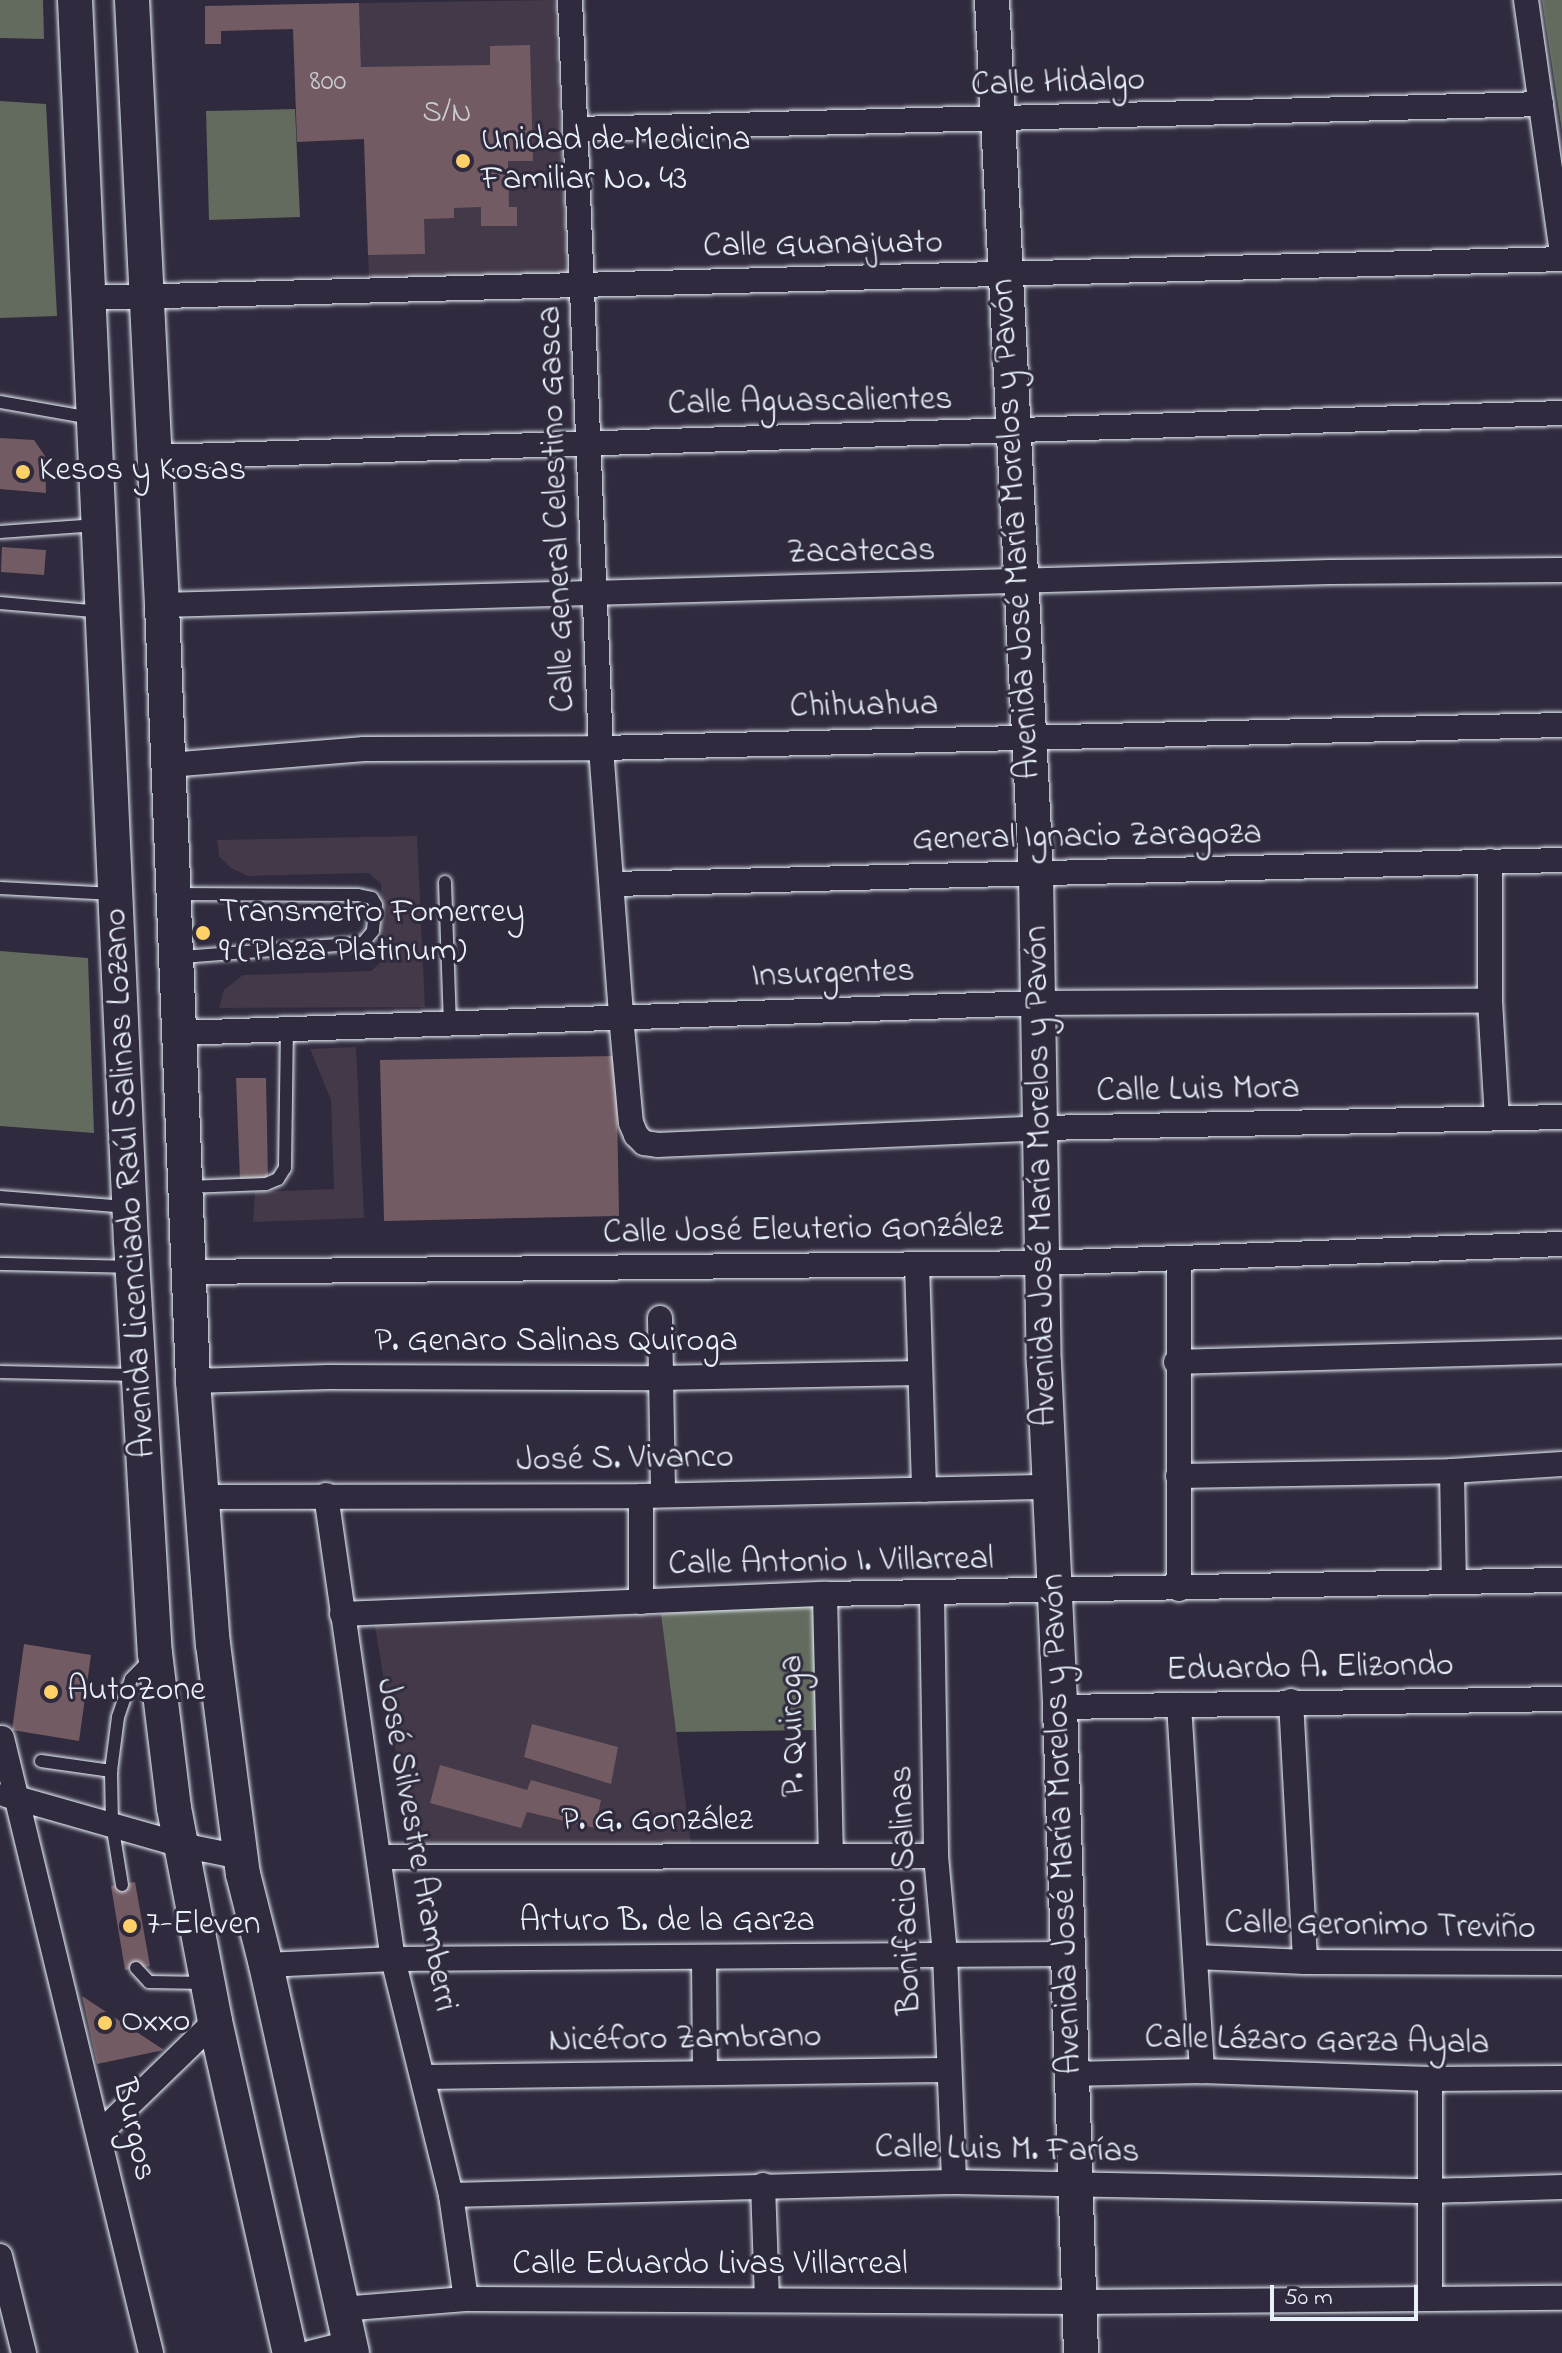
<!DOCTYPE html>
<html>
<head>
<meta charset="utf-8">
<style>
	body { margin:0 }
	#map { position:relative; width:1562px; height:2353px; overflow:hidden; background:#2f2a3d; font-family:"Indie Flower",sans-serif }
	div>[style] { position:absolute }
	.built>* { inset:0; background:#433948 }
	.green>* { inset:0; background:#636a5e }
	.building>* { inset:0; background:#735b63 }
	.roads { filter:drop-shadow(0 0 2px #e8f1f8) drop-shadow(0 0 2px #e8f1f8) }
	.lane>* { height:12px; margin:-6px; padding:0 6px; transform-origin:6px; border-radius:6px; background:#2f2a3d }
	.street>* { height:24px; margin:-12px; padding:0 12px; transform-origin:12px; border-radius:12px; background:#2f2a3d }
	.secondary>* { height:34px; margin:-17px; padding:0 17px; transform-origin:17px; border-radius:17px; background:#2f2a3d }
	.dots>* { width:22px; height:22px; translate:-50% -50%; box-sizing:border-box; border:4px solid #2f2a3d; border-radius:50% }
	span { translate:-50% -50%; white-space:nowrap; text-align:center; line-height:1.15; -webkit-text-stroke:6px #2f2a3d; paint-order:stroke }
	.number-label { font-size:30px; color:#cbccd3 }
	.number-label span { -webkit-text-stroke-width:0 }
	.street-label { font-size:34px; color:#e8f1f8 }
	.poi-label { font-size:34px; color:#e8f1f8 }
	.left { translate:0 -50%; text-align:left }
	.scale { position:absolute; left:1270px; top:2285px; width:148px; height:36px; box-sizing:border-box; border:4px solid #e8f1f8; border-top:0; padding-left:10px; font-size:24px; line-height:28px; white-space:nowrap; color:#e8f1f8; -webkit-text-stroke:6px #2f2a3d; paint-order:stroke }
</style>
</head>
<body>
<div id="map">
	<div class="built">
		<i style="clip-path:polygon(554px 0,568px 277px,369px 281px,359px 3px)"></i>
		<i style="clip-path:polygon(417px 836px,425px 1007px,219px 1008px,224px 990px,243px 975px,371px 971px,382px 961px,381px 884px,369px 873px,248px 876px,231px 868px,219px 856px,217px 840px)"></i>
		<i style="clip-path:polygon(356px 1047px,364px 1218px,253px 1222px,255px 1192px,334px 1189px,331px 1100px,310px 1049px)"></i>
		<i style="clip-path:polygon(661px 1614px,691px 1845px,411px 1844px,374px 1621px)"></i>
	</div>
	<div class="green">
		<i style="clip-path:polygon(0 0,43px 0,44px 39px,0 38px)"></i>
		<i style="clip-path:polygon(1542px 0,1562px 0,1562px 131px)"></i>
		<i style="clip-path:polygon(0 101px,46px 104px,57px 316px,0 318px)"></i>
		<i style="clip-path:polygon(295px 109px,300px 217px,209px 220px,206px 111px)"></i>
		<i style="clip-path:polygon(0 951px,88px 958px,94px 1133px,0 1126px)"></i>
		<i style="clip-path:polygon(812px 1603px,821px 1730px,676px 1732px,661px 1614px)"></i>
	</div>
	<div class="building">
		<i style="clip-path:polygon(359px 3px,361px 67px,490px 65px,490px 46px,530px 45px,533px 161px,508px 161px,509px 207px,517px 207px,517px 226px,481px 226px,481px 207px,454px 208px,454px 218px,424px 219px,425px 254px,368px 255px,364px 139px,297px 142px,293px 29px,221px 31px,221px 44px,205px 44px,205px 6px)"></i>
		<i style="clip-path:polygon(0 438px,34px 440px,45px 456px,46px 493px,0 489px)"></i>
		<i style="clip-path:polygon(2px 547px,46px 550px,44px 575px,1px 572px)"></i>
		<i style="clip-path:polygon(616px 1056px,619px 1216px,384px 1221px,380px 1060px)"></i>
		<i style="clip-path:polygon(236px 1078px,266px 1078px,268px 1180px,240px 1180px)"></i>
		<i style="clip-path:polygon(24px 1644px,91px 1655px,79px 1741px,12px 1730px)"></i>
		<i style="clip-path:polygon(532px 1724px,618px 1747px,611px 1784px,524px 1757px)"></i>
		<i style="clip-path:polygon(440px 1765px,527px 1790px,531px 1780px,601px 1800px,595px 1828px,527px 1812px,521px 1828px,430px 1803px)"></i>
		<i style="clip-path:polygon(135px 1882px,150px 1966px,125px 1970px,111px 1886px)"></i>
		<i style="clip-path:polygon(82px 1996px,164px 2050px,97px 2064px)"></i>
	</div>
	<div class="roads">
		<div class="lane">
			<i style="left:0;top:402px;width:92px;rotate:10deg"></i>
			<i style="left:0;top:532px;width:97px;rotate:-4.1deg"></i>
			<i style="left:0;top:603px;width:102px;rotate:5deg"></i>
			<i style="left:445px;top:882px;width:141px;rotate:88deg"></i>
			<i style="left:0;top:888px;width:114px;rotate:3deg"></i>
			<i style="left:174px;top:894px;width:184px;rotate:0.3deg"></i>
			<i style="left:358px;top:895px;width:14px;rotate:12deg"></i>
			<i style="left:372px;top:898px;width:8px;rotate:60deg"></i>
			<i style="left:376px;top:905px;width:26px;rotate:97deg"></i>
			<i style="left:373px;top:931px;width:16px;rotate:130deg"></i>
			<i style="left:363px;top:943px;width:185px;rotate:175.6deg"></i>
			<i style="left:187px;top:1187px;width:79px;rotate:-2.2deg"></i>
			<i style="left:266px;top:1184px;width:13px;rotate:-23deg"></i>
			<i style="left:278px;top:1179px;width:13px;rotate:-58deg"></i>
			<i style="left:285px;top:1168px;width:137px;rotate:-89.2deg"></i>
			<i style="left:0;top:1197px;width:126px;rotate:4.5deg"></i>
			<i style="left:0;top:1264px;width:129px;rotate:1.3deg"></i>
			<i style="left:0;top:1372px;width:136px;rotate:1.3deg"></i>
			<i style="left:41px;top:1761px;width:71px;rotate:8.1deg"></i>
			<i style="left:122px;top:1885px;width:62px;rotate:-99.3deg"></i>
			<i style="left:112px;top:1824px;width:53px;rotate:-91.1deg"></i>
			<i style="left:111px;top:1771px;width:54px;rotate:-82.6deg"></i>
			<i style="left:118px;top:1717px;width:40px;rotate:-71.1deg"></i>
			<i style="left:131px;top:1679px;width:28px;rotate:-46deg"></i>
			<i style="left:136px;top:1968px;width:19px;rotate:47deg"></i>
			<i style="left:149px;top:1982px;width:57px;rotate:1deg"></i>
		</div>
		<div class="street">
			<i style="left:570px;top:0;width:749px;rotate:87.63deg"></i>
			<i style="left:601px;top:748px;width:269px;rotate:85.7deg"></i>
			<i style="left:621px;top:1016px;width:107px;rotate:84.7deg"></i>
			<i style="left:631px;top:1123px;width:13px;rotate:67deg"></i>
			<i style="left:636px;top:1135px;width:11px;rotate:45deg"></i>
			<i style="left:644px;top:1143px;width:14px;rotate:8deg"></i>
			<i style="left:658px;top:1145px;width:384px;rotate:-2.5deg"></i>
			<i style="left:1042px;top:1128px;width:520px;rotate:-1.21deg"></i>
			<i style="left:1526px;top:0;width:257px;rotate:81.9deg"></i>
			<i style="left:576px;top:129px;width:965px;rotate:-1.48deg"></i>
			<i style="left:86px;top:298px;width:1477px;rotate:-1.51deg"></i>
			<i style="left:155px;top:457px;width:1408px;rotate:-1.79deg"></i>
			<i style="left:162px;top:605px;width:1168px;rotate:-1.62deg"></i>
			<i style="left:1330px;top:572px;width:232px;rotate:-0.5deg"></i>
			<i style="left:169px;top:765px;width:196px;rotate:-4.7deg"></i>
			<i style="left:364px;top:749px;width:237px;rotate:-0.2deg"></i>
			<i style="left:601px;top:748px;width:961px;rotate:-1.37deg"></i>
			<i style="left:1490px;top:861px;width:140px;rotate:90deg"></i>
			<i style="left:1490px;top:1001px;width:117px;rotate:86.6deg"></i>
			<i style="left:613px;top:884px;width:949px;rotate:-1.45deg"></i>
			<i style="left:179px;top:1033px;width:860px;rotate:-2deg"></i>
			<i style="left:1038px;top:1003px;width:452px;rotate:-0.3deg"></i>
			<i style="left:1179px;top:1259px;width:330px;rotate:90deg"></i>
			<i style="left:917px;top:1264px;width:226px;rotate:88.2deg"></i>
			<i style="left:189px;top:1272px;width:854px;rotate:-0.6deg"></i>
			<i style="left:1043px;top:1263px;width:519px;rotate:-2.1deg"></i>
			<i style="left:660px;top:1318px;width:177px;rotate:89deg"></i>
			<i style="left:1176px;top:1362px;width:386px;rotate:-1.6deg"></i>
			<i style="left:193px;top:1381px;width:136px;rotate:-1.7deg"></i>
			<i style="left:329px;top:1377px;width:330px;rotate:0.2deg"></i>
			<i style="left:659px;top:1378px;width:261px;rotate:-1.1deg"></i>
			<i style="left:1452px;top:1471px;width:110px;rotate:89deg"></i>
			<i style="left:1178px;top:1476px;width:274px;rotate:-1deg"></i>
			<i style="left:1452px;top:1471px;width:110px;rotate:-3.6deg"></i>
			<i style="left:326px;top:1495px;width:469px;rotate:81.8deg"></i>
			<i style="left:393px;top:1959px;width:243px;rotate:76.2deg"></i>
			<i style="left:451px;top:2195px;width:105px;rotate:81.8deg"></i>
			<i style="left:200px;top:1497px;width:441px;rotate:-0.1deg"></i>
			<i style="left:641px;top:1496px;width:409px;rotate:-1.3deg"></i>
			<i style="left:825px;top:1594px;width:262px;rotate:88.7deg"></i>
			<i style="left:932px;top:1595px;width:261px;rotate:89.1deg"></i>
			<i style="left:936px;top:1856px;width:99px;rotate:84.8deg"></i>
			<i style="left:945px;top:1955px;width:227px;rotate:87.7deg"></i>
			<i style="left:641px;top:1602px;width:106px;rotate:-90deg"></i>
			<i style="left:342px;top:1614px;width:483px;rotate:-2.4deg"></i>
			<i style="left:825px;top:1594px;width:737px;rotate:-1.09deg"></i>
			<i style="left:1291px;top:1701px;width:261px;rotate:86.9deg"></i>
			<i style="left:1179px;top:1705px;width:367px;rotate:86.4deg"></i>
			<i style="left:1060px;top:1707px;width:502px;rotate:-0.91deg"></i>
			<i style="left:2px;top:1738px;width:633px;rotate:76.38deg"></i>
			<i style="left:6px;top:1795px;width:182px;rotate:15.9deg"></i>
			<i style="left:181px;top:1845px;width:60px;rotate:11.5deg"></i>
			<i style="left:379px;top:1857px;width:557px;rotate:-0.1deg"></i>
			<i style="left:1196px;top:1957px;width:109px;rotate:2.6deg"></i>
			<i style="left:1305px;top:1962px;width:257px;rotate:0.2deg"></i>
			<i style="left:704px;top:1958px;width:115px;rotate:89.5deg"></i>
			<i style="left:266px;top:1965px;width:127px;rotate:-2.7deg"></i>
			<i style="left:393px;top:1959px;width:674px;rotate:-0.43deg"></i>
			<i style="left:1070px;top:2074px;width:132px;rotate:-1.3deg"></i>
			<i style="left:1202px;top:2071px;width:228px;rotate:2deg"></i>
			<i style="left:1430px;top:2079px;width:132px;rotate:-0.4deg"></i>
			<i style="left:424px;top:2077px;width:524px;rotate:-0.77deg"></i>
			<i style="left:1430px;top:2079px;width:220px;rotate:90deg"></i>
			<i style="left:99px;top:2134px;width:162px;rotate:-44.2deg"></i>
			<i style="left:763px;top:2185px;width:114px;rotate:88deg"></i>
			<i style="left:451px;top:2195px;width:503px;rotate:-1.48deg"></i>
			<i style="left:954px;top:2182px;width:476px;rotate:1.1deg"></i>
			<i style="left:1430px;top:2191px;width:132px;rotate:-1.7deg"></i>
			<i style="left:0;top:2256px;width:100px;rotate:76.1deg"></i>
			<i style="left:341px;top:2309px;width:125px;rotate:-4.6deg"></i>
			<i style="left:466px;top:2299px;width:613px;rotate:0.28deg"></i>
			<i style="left:1079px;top:2302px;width:483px;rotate:-0.5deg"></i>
			<i style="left:310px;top:2353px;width:40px;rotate:-14.4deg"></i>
		</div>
		<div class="secondary">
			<i style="left:75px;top:0;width:1242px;rotate:87.42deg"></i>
			<i style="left:131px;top:1241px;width:413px;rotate:86.7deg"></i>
			<i style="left:155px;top:1653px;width:156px;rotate:83deg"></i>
			<i style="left:174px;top:1808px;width:217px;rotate:79.1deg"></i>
			<i style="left:215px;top:2021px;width:340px;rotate:77.3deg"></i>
			<i style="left:132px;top:0;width:606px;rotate:87.16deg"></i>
			<i style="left:162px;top:605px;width:777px;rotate:87.71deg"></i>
			<i style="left:193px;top:1381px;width:264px;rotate:85.7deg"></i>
			<i style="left:213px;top:1644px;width:232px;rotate:82.6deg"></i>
			<i style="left:243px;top:1874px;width:94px;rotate:75.8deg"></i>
			<i style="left:266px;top:1965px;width:397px;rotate:77.5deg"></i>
			<i style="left:992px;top:0;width:874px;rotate:87.11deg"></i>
			<i style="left:1036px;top:873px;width:490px;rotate:89.1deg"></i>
			<i style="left:1044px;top:1363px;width:344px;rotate:87.3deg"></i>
			<i style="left:1060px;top:1707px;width:646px;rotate:88.14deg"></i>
		</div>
	</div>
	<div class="dots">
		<i style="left:463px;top:161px;background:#ffd166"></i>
		<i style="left:23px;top:472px;background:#ffd166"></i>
		<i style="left:203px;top:933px;background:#ffd166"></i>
		<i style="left:51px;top:1692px;background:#ffd166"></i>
		<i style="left:130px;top:1926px;background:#ffd166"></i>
		<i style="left:105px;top:2023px;background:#ffd166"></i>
	</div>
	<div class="number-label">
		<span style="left:328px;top:82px">800</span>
		<span style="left:447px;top:114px">S/N</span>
	</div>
	<div class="street-label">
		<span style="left:1058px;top:84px;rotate:-2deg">Calle Hidalgo</span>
		<span style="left:823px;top:246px;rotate:-1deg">Calle Guanajuato</span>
		<span style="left:810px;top:403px;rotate:-1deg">Calle Aguascalientes</span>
		<span style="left:558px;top:509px;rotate:-92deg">Calle General Celestino Gasca</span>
		<span style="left:1017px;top:529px;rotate:-93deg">Avenida José María Morelos y Pavón</span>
		<span style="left:861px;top:553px;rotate:-1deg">Zacatecas</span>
		<span style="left:864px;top:707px;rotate:-1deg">Chihuahua</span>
		<span style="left:1087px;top:838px;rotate:-1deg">General Ignacio Zaragoza</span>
		<span style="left:833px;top:975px;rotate:-2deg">Insurgentes</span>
		<span style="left:1198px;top:1091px;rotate:-1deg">Calle Luis Mora</span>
		<span style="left:1042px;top:1176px;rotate:-91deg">Avenida José María Morelos y Pavón</span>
		<span style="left:131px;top:1183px;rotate:-93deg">Avenida Licenciado Raúl Salinas Lozano</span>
		<span style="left:803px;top:1231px;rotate:-1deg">Calle José Eleuterio González</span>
		<span style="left:556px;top:1343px">P. Genaro Salinas Quiroga</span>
		<span style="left:625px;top:1460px;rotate:-1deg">José S. Vivanco</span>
		<span style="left:831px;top:1563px;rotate:-1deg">Calle Antonio I. Villarreal</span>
		<span style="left:1310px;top:1669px;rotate:-1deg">Eduardo A. Elizondo</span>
		<span style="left:794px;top:1726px;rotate:-91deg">P. Quiroga</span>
		<span style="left:657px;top:1822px">P. G. González</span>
		<span style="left:1063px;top:1824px;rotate:-92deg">Avenida José María Morelos y Pavón</span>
		<span style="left:415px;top:1845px;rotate:80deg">José Silvestre Aramberri</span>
		<span style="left:907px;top:1890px;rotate:-92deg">Bonifacio Salinas</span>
		<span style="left:667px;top:1923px">Arturo B. de la Garza</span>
		<span style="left:1380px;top:1927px;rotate:1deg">Calle Geronimo Treviño</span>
		<span style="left:685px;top:2040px;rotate:-1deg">Nicéforo Zambrano</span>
		<span style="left:1317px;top:2042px;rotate:1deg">Calle Lázaro Garza Ayala</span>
		<span style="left:133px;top:2130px;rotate:77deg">Burgos</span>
		<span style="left:1007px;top:2151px;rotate:1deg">Calle Luis M. Farías</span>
		<span style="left:710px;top:2266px">Calle Eduardo Livas Villarreal</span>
	</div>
	<div class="poi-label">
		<span class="left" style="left:481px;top:161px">Unidad de Medicina<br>Familiar No. 43</span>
		<span class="left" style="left:39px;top:472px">Kesos y Kosas</span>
		<span class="left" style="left:219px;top:933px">Transmetro Fomerrey<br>9 (Plaza Platinum)</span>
		<span class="left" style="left:67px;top:1692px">AutoZone</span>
		<span class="left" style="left:146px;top:1926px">7-Eleven</span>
		<span class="left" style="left:121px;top:2023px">Oxxo</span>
	</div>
	<div class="scale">50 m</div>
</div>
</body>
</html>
